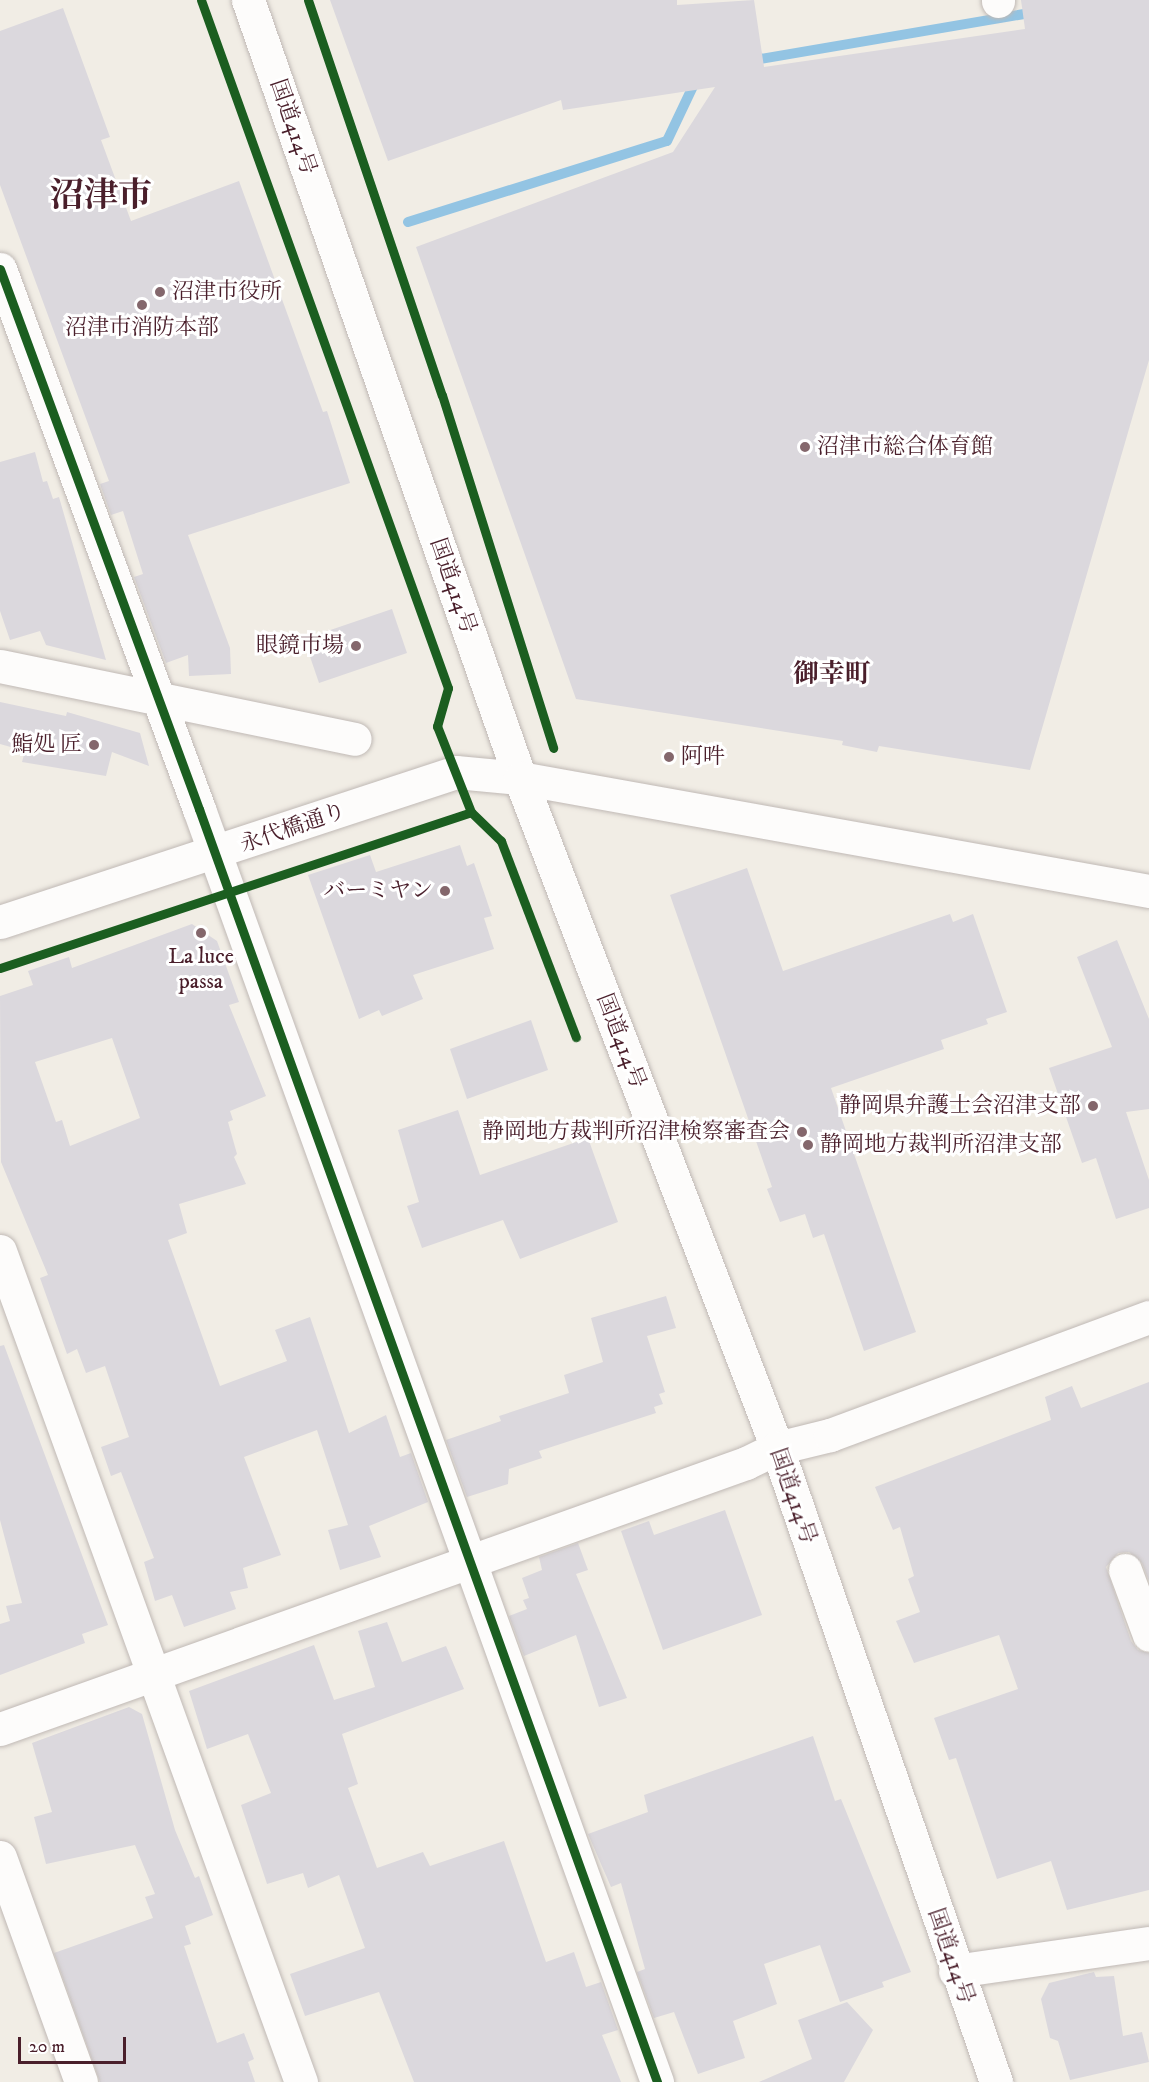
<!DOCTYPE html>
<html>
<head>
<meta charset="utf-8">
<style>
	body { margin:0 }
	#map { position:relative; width:1149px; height:2082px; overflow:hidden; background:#f1ede5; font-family:"IM FELL DW Pica","Noto Serif JP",serif }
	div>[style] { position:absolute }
	.stream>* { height:10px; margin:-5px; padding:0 5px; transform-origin:5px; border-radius:5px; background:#93c4e3 }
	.building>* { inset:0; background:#dbd8dd }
	.roads { filter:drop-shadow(0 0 2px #c0b9b5) drop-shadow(0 0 2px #c0b9b5) }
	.minor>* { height:33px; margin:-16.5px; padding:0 16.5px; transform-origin:16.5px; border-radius:16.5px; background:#fdfcfb }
	.highway>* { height:33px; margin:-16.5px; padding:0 16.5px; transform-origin:16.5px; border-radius:16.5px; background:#fdfcfb }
	.cycleway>* { height:9px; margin:-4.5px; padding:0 4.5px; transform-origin:4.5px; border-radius:4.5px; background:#1b5e20 }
	.dots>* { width:16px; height:16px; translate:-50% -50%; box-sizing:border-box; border:3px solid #fff; border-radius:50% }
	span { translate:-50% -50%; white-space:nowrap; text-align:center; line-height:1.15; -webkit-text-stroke:6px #fff; paint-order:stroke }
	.street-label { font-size:22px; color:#4a1f2b }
	.poi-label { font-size:22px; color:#4a1f2b }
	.left { translate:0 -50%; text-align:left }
	.right { translate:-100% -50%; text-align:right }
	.quarter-label { font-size:26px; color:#4a1f2b; font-weight:700 }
	.town-label { font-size:34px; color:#4a1f2b; font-weight:700 }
	.scale { position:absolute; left:18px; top:2037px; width:108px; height:27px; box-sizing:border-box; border:3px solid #4a1f2b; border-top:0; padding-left:8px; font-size:18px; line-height:21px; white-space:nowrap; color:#4a1f2b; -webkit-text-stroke:4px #fff; paint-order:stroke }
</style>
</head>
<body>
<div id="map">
	<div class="stream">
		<i style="left:749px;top:61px;width:291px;rotate:-9.7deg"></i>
		<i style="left:408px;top:222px;width:271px;rotate:-17.4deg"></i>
		<i style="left:667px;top:141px;width:68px;rotate:-64.6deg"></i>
	</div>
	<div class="building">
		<i style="clip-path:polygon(330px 0,677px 0,677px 5px,754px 0,764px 67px,1025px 29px,1021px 0,1149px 0,1149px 360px,1030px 770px,879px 746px,877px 752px,842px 745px,843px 741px,576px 699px,416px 247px,673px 152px,715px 87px,563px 110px,561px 100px,388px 161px)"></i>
		<i style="clip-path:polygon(63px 8px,110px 137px,101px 140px,131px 221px,239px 181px,323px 412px,327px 411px,350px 483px,188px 535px,230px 648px,231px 674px,189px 676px,188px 655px,166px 663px,134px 577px,143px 574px,123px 511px,111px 515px,100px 484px,109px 481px,0 185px,0 31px)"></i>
		<i style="clip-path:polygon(35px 452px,43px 482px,47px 481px,53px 499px,59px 497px,106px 660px,46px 645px,40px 631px,10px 640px,0 611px,0 462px)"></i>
		<i style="clip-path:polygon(392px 609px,407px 653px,319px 683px,304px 639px)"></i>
		<i style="clip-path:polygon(0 702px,66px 716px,67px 712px,140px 733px,149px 766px,112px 752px,106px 776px,22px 762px,25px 751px,0 744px)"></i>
		<i style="clip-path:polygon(460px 845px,467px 866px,474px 863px,492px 916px,484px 918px,494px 949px,413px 975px,423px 999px,382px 1016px,379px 1010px,359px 1019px,308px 875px,370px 855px,376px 872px)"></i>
		<i style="clip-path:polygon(747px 868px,783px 971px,950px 914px,953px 922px,973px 914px,1007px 1012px,986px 1019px,988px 1024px,941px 1040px,944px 1049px,831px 1088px,916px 1332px,864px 1351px,824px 1234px,813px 1238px,805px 1214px,780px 1222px,767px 1189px,772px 1187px,670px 895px)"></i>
		<i style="clip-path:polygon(evenodd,192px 924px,217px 941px,239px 1002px,229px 1005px,266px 1096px,230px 1111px,233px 1120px,228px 1122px,237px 1154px,234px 1157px,246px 1184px,179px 1204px,187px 1233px,168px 1240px,220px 1386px,287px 1361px,275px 1330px,310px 1317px,349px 1433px,386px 1415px,400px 1457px,411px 1453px,428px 1502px,369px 1526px,381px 1557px,340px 1570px,328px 1530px,348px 1525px,317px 1430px,244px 1457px,281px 1555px,243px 1568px,248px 1588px,230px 1592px,236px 1609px,184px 1627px,172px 1595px,155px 1601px,144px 1562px,154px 1558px,121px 1472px,111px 1476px,101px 1447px,129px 1437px,105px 1366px,86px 1373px,77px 1349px,67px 1354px,40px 1278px,48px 1275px,1px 1162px,0 996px,33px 985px,28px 971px,69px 957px,72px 968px,192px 924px,112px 1038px,140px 1118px,70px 1146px,62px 1120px,56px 1122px,35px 1062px,112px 1038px)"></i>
		<i style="clip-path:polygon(1117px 940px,1149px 1019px,1149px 1109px,1126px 1112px,1149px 1180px,1149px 1208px,1116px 1219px,1096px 1158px,1082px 1163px,1049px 1068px,1112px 1047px,1077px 957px)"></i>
		<i style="clip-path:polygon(531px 1020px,548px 1070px,467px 1099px,450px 1049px)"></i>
		<i style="clip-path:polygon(458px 1110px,480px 1175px,588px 1138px,618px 1222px,520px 1259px,503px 1220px,422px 1248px,407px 1206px,419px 1202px,398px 1130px)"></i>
		<i style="clip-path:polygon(666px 1296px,676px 1328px,647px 1336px,665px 1392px,659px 1394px,663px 1404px,654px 1407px,656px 1413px,539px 1451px,542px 1458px,509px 1469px,508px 1484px,467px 1497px,446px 1440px,501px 1421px,499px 1416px,569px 1393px,564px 1375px,603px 1362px,591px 1318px)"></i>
		<i style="clip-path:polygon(4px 1345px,108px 1625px,82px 1634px,85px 1643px,0 1675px,0 1624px,10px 1621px,6px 1606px,22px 1603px,0 1520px,0 1346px)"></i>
		<i style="clip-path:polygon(1149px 1382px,1149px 1581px,1142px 1563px,1129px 1552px,1118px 1553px,1106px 1567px,1131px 1641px,1138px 1650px,1149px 1653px,1149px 1890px,1067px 1910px,1051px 1861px,997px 1879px,956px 1758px,949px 1760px,934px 1718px,1018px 1689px,999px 1635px,914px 1663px,896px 1621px,920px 1612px,908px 1579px,914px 1576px,900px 1527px,893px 1530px,875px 1487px,1051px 1420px,1045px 1397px,1072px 1386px,1081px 1408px)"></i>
		<i style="clip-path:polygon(725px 1510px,762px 1615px,663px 1650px,621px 1531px,649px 1521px,654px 1535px)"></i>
		<i style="clip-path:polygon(578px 1543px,588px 1570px,576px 1574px,627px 1698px,599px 1707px,576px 1635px,524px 1656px,509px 1616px,527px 1609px,523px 1600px,529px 1598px,522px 1578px,542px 1570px,539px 1557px)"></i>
		<i style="clip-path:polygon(387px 1622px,402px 1662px,446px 1646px,464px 1689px,342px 1734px,358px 1784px,348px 1788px,377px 1868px,423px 1852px,430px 1866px,504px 1841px,546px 1962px,574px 1952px,586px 1987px,601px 1982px,618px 2030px,602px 2035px,621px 2082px,414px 2082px,379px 1992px,305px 2016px,290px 1974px,365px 1948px,339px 1875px,308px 1888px,303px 1873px,267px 1884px,241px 1805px,271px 1793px,248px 1734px,207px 1749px,189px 1691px,314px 1645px,334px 1700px,375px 1687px,358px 1631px)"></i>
		<i style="clip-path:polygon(129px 1707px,142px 1714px,175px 1830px,195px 1878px,199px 1876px,213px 1915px,185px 1926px,191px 1944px,184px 1946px,217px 2043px,244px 2033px,254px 2059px,248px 2062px,255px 2082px,100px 2082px,54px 1953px,153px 1918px,145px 1897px,155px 1894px,135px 1845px,46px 1864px,34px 1817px,52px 1812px,32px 1743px)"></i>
		<i style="clip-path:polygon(813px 1736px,835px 1801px,841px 1799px,911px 1972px,882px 1982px,884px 1987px,840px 2002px,820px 1945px,764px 1964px,777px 2004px,733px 2021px,745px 2058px,698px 2074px,674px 2012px,654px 2018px,637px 1972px,645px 1969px,621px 1883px,611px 1887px,588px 1834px,648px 1812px,644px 1795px)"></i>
		<i style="clip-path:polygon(1094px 1972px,1096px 1977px,1114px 1976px,1123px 2036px,1142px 2032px,1149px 2062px,1070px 2080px,1058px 2041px,1050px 2038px,1041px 1999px,1049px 1983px)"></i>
		<i style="clip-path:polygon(847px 2002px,873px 2030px,844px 2082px,759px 2082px,812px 2059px,798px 2020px)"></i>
	</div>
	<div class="roads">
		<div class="minor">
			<i style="left:998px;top:0;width:1px;rotate:90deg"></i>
			<i style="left:0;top:269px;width:576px;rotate:69.77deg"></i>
			<i style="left:199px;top:809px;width:1353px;rotate:70.21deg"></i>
			<i style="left:0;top:666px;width:362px;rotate:11.6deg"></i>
			<i style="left:0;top:922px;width:480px;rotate:-18.2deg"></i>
			<i style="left:456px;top:772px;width:64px;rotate:5.4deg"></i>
			<i style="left:520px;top:778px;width:639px;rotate:10.18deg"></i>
			<i style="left:0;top:1251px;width:884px;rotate:70.09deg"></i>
			<i style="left:1125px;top:1570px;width:69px;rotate:69.7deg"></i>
			<i style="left:0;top:1729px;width:792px;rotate:-19.62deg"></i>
			<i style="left:746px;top:1463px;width:34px;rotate:-26deg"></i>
			<i style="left:777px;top:1448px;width:55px;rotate:-13.8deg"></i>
			<i style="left:830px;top:1435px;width:340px;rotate:-20.3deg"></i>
			<i style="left:0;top:1857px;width:239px;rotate:70.2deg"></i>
			<i style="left:955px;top:1971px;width:196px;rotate:-8.2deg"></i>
		</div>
		<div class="highway">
			<i style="left:248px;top:0;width:824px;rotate:70.73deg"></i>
			<i style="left:520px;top:778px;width:718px;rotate:69.01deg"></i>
			<i style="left:777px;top:1448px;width:671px;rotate:70.94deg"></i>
		</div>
	</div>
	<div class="cycleway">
		<i style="left:201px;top:0;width:731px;rotate:70.25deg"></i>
		<i style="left:448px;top:688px;width:40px;rotate:106deg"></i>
		<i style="left:437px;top:726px;width:92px;rotate:68.4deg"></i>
		<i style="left:471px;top:812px;width:42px;rotate:44deg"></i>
		<i style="left:501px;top:841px;width:210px;rotate:69.1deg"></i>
		<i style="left:308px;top:0;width:417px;rotate:71.3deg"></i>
		<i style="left:442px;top:395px;width:370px;rotate:72.5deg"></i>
		<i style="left:0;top:269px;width:576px;rotate:69.77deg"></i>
		<i style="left:199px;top:809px;width:1353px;rotate:70.21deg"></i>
		<i style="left:0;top:968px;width:496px;rotate:-18.3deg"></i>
	</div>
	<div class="dots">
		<i style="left:160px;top:292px;background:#84676c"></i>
		<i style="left:142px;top:305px;background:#84676c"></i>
		<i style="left:805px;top:447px;background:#84676c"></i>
		<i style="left:356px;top:646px;background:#84676c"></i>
		<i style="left:94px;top:745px;background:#84676c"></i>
		<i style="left:669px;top:757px;background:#84676c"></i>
		<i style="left:445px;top:891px;background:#84676c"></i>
		<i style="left:201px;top:933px;background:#84676c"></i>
		<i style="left:1093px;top:1106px;background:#84676c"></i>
		<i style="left:802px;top:1132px;background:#84676c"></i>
		<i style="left:808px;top:1145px;background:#84676c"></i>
	</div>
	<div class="street-label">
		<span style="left:293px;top:127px;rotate:71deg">国道414号</span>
		<span style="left:453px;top:586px;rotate:71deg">国道414号</span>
		<span style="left:293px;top:828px;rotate:-19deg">永代橋通り</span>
		<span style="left:621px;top:1041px;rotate:69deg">国道414号</span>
		<span style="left:793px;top:1496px;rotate:71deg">国道414号</span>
		<span style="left:951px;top:1956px;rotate:71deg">国道414号</span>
	</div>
	<div class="poi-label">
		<span class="left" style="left:172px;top:292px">沼津市役所</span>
		<span style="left:142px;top:328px">沼津市消防本部</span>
		<span class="left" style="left:817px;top:447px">沼津市総合体育館</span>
		<span class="right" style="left:344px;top:646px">眼鏡市場</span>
		<span class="right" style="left:82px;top:745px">鮨処 匠</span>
		<span class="left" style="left:681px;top:757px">阿吽</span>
		<span class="right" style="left:433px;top:891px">バーミヤン</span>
		<span style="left:201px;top:969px">La luce<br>passa</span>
		<span class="right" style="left:1081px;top:1106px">静岡県弁護士会沼津支部</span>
		<span class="right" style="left:790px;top:1132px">静岡地方裁判所沼津検察審査会</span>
		<span class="left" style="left:820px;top:1145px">静岡地方裁判所沼津支部</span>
	</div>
	<div class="quarter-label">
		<span style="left:832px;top:675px">御幸町</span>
	</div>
	<div class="town-label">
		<span style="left:101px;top:197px">沼津市</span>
	</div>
	<div class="scale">20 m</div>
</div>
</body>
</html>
